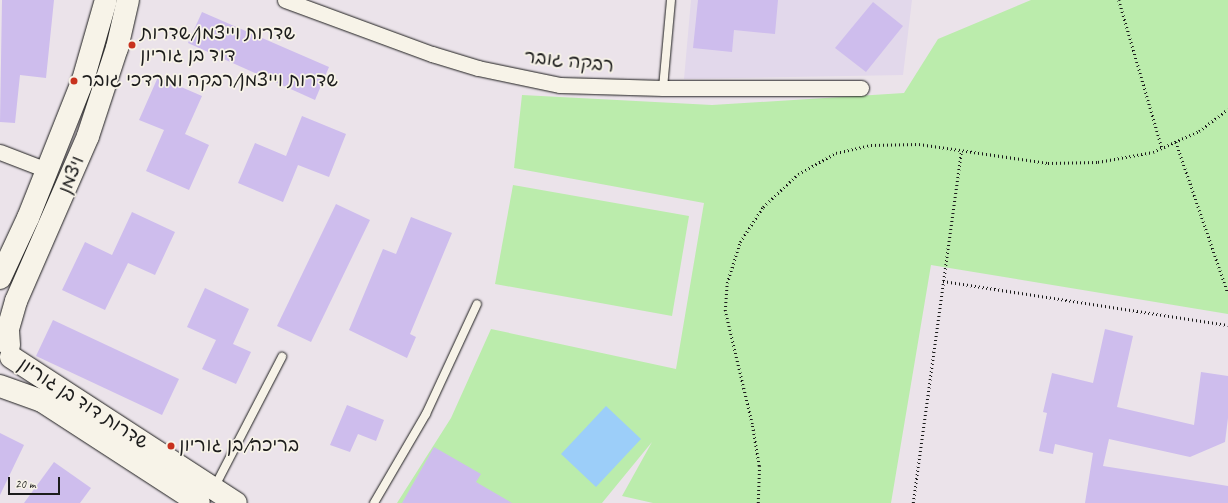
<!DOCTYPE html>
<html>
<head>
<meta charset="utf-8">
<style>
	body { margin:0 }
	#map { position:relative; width:1228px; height:503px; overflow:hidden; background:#ebe3ea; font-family:Caveat,"Playpen Sans Hebrew",sans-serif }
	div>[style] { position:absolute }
	.built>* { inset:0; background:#e2d8eb }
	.green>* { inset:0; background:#bbecac }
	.water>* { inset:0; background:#9ccef9 }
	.building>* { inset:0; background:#cebded }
	.path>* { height:2.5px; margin-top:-1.25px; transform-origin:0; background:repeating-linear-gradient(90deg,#1c1c1c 0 1px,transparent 0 4px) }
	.roads { filter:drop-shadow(0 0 1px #1c1c1c) drop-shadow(0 0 1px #1c1c1c) }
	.lane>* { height:8px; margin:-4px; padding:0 4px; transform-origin:4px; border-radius:4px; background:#f7f3e8 }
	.street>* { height:15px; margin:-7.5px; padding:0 7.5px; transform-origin:7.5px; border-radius:7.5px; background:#f7f3e8 }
	.secondary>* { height:22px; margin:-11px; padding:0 11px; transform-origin:11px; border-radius:11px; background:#f7f3e8 }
	.dots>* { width:11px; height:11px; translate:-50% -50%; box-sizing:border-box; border:2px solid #f7f3e8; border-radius:50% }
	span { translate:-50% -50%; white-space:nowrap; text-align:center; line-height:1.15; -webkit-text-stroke:3.5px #f7f3e8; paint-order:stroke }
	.poi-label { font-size:19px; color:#1c1c1c }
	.left { translate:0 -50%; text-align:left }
	.street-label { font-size:19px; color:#1c1c1c }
	.scale { position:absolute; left:8px; top:477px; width:52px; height:18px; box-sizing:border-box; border:2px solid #1c1c1c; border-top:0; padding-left:5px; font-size:12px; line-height:14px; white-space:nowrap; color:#1c1c1c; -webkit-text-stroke:3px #f7f3e8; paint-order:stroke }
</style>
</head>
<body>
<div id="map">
	<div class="built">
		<i style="clip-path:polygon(691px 0,912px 0,903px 75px,684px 79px)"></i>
	</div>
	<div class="green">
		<i style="clip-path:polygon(1031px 0,1228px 0,1228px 314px,931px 265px,891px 503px,653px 503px,622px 496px,652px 442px,602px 503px,397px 503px,451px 418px,491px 329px,676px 369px,704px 203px,514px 168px,522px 95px,712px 105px,904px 93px,938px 39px)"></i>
		<i style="clip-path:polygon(513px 185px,689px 216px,672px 316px,495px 284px)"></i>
	</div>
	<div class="water">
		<i style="clip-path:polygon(606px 406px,641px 439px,596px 487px,561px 454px)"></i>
	</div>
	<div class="building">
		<i style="clip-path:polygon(2px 0,54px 0,46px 78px,20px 75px,15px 123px,0 122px)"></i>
		<i style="clip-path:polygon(698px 0,778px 0,775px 34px,734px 30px,732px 52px,693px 48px)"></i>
		<i style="clip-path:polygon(873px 2px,903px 26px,866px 72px,835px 48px)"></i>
		<i style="clip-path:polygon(202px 12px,329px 67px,315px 100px,188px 43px)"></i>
		<i style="clip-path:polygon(158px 77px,202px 96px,185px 134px,209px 145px,189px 190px,146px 171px,164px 130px,139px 120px)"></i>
		<i style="clip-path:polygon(302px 116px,346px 134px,329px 177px,298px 165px,283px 202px,238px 183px,255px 143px,286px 156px)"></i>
		<i style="clip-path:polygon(336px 204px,370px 220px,311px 342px,277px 326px)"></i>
		<i style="clip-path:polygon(132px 212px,175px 232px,155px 275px,128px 263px,105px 310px,62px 290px,85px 242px,112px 255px)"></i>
		<i style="clip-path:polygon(411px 217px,452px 233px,410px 334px,416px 337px,407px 358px,349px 330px,383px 249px,396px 254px)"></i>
		<i style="clip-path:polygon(205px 288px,249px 309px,233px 344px,251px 352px,236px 384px,202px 369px,216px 340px,187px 327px)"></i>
		<i style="clip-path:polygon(53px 320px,179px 379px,162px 415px,36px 356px)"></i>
		<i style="clip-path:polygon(1105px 329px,1133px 336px,1117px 407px,1194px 425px,1201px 372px,1228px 376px,1228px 418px,1225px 442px,1190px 457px,1109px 439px,1103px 466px,1228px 486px,1228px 503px,1085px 503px,1093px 453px,1055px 444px,1053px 454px,1039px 451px,1047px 413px,1043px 412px,1052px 373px,1093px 383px)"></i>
		<i style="clip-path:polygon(347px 405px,384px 420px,376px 441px,358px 434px,350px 452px,330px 445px)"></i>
		<i style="clip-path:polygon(0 433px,24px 445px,0 495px)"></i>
		<i style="clip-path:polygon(434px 447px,481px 474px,476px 482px,512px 503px,402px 503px)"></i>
		<i style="clip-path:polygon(54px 462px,91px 488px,80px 503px,24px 503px)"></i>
	</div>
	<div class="path">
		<i style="left:1119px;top:0;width:154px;rotate:73.8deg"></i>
		<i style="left:1176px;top:142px;width:160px;rotate:71deg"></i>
		<i style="left:943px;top:281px;width:288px;rotate:8.8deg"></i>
		<i style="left:758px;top:503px;width:37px;rotate:-88deg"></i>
		<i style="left:759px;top:466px;width:43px;rotate:-99.5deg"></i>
		<i style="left:752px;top:424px;width:116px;rotate:-103.4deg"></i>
		<i style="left:725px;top:311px;width:28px;rotate:-86deg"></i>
		<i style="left:727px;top:283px;width:43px;rotate:-72.4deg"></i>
		<i style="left:740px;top:242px;width:42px;rotate:-56.7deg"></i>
		<i style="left:763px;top:207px;width:48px;rotate:-43.3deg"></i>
		<i style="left:798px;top:174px;width:43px;rotate:-28.9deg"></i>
		<i style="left:836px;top:153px;width:36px;rotate:-13deg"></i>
		<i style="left:871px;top:145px;width:48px;rotate:-1.2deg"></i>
		<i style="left:919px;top:144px;width:130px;rotate:8.4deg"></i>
		<i style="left:1048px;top:163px;width:50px;rotate:-1.1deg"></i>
		<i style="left:1098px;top:162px;width:56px;rotate:-10.3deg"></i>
		<i style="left:1153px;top:152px;width:51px;rotate:-24.5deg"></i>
		<i style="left:1199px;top:131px;width:36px;rotate:-37deg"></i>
		<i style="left:913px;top:503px;width:355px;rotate:-82.2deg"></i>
	</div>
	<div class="roads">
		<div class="lane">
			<i style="left:663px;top:88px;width:88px;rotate:-84.8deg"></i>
			<i style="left:214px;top:488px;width:148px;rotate:-62.6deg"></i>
			<i style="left:374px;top:503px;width:103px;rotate:-59.7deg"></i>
			<i style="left:426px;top:414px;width:121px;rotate:-65.1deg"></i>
		</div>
		<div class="street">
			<i style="left:285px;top:0;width:157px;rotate:20.2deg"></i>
			<i style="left:432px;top:54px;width:48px;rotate:16.9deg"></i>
			<i style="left:478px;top:68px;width:84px;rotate:11.7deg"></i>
			<i style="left:560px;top:85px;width:103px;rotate:1.7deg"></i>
			<i style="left:663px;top:88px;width:198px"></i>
			<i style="left:0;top:152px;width:50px;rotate:21deg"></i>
		</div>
		<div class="secondary">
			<i style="left:0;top:278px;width:66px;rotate:-65deg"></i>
			<i style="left:28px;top:218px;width:149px;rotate:-68.3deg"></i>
			<i style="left:83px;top:80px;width:83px;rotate:-74deg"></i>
			<i style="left:9px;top:345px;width:16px;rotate:-94deg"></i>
			<i style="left:8px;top:329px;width:29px;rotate:-74deg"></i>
			<i style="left:16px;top:301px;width:180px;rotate:-66.4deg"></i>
			<i style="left:88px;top:136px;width:93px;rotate:-71.8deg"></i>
			<i style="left:117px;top:48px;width:49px;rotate:-77.1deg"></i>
			<i style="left:11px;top:357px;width:268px;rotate:33deg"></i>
			<i style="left:0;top:386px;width:45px;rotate:19.7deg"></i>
			<i style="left:42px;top:401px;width:187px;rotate:33deg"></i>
		</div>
	</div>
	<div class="dots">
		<i style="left:132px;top:45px;background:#c8321e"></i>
		<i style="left:74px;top:81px;background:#c8321e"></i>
		<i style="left:171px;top:446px;background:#c8321e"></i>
	</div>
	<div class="poi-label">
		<span class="left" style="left:140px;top:45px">שדרות וייצמן/שדרות<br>דוד בן גוריון</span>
		<span class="left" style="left:82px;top:81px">שדרות וייצמן/רבקה ומרדכי גובר</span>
		<span class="left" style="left:179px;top:446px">בריכה/בן גוריון</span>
	</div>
	<div class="street-label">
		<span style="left:569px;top:62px;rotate:6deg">רבקה גובר</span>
		<span style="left:72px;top:175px;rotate:-68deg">ויצמן</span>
		<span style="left:83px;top:404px;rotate:33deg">שדרות דוד בן גוריון</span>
	</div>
	<div class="scale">20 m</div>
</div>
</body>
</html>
